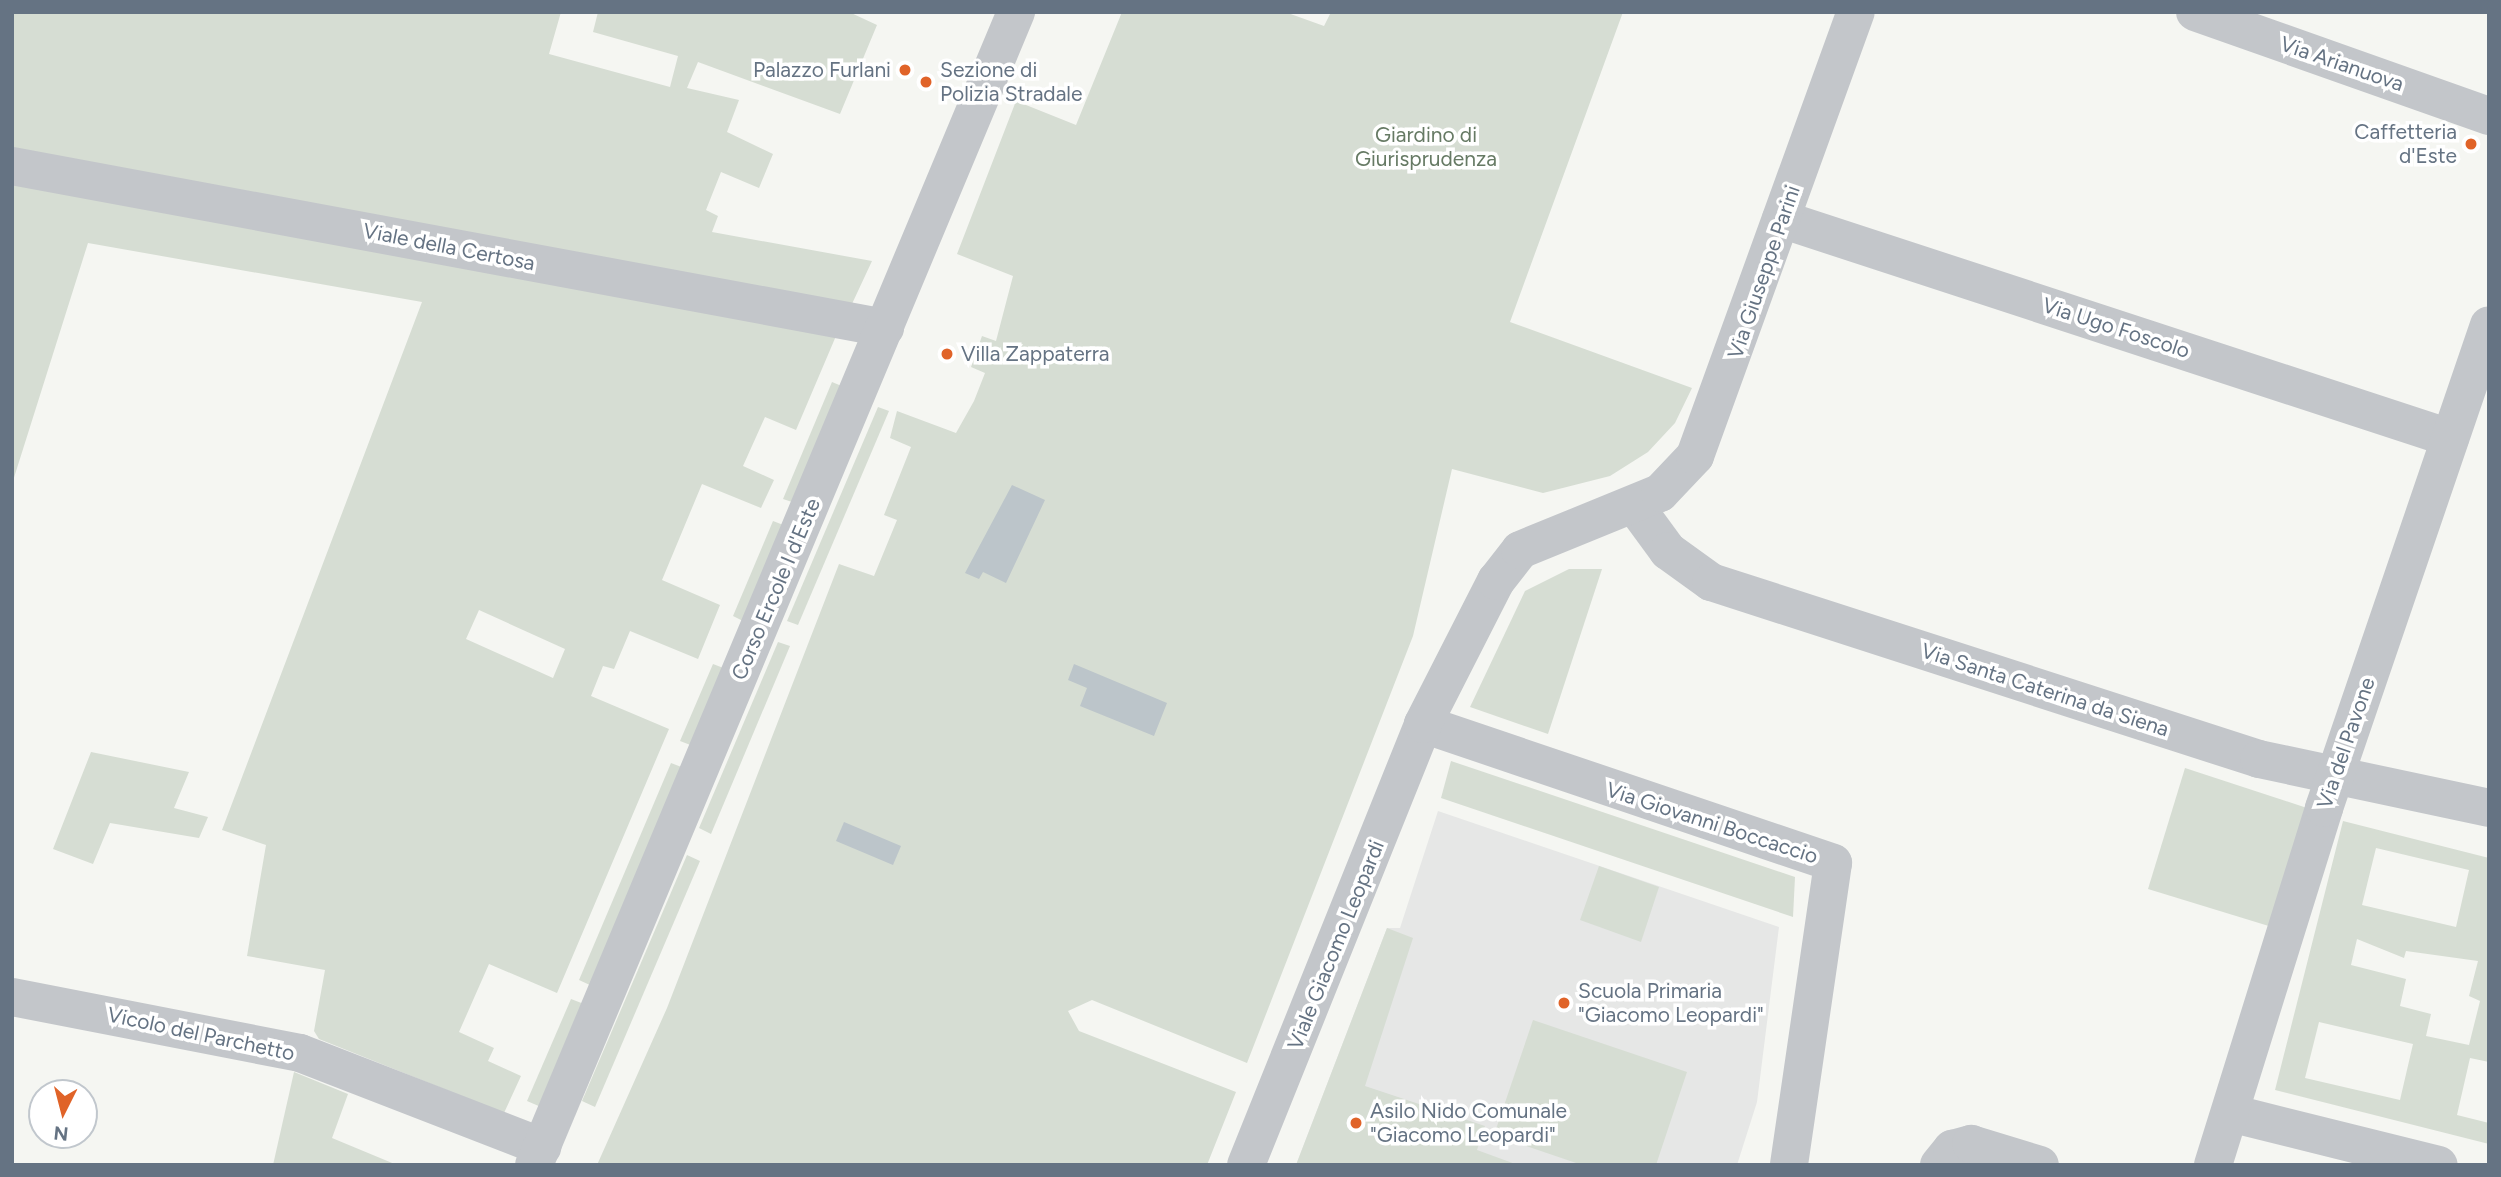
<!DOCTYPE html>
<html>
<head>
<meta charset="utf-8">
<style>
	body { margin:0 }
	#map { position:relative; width:2501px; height:1177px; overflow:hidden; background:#f5f6f2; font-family:Figtree,sans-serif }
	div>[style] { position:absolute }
	.built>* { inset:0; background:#e6e7e6 }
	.green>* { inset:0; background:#d6ddd3 }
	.water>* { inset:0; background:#bcc5ca }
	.minor>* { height:38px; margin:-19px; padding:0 19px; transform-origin:19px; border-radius:19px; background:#c3c6ca }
	.dots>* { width:19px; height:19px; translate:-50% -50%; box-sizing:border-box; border:4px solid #fff; border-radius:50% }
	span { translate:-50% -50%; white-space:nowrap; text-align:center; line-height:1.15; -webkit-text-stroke:7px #fff; paint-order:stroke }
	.street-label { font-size:21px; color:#657383 }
	.poi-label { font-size:21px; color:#657383 }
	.right { translate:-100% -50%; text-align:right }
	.left { translate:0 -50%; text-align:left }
	.park-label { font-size:21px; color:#667a64 }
	.frame { position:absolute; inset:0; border:14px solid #657383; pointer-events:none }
	.north { position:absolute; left:28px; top:1079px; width:70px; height:70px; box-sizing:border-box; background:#fff; border:2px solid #c1c7cd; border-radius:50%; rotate:186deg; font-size:19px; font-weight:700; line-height:28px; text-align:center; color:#657383 }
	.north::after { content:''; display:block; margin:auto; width:24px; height:32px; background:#e06328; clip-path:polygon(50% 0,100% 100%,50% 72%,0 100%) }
</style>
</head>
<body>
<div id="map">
	<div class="built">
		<i style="clip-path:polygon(1438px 811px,1779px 927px,1757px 1102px,1737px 1165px,1296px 1165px,1387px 928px,1400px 928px)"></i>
	</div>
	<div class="green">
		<i style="clip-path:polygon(12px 12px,561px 12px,549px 54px,670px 87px,678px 56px,593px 32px,598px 12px,849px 12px,877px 25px,840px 114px,698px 62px,687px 88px,739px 100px,727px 132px,773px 154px,759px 188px,721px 172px,706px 210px,718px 216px,712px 232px,872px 261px,851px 306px,12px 151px)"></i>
		<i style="clip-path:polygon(1122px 12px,1285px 12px,1324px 26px,1331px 12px,1623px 12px,1510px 322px,1692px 388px,1675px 423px,1648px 452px,1610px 476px,1543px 493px,1452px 469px,1413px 636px,1247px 1063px,1092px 1000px,1068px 1011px,1079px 1031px,1236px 1092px,1207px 1165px,597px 1165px,667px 1008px,839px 564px,874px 576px,897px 520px,884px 515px,911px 447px,890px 438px,897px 411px,956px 433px,974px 401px,985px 373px,971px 367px,982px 336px,996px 341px,1013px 276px,957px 254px,1016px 101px,1076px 125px)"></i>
		<i style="clip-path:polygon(evenodd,12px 181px,836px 336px,796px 430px,765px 417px,743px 466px,774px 480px,761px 508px,702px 484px,662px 580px,720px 605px,698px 659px,630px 631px,614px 669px,603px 666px,591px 696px,669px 729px,557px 993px,489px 964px,459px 1032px,494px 1048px,488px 1061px,521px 1076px,504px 1113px,319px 1039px,314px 1031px,325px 970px,247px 956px,266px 845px,222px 830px,422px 302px,88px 243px,12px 484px,12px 181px,479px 610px,565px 649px,553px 678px,466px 639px,479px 610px)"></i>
		<i style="clip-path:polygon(832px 382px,844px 387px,795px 503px,783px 499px)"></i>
		<i style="clip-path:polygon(878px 407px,889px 411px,798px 625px,787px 621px)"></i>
		<i style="clip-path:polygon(773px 521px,786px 526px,745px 622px,733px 616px)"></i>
		<i style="clip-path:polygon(1569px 569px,1602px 569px,1548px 734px,1470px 707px,1525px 591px)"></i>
		<i style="clip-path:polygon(778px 642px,790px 646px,711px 834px,699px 828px)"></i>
		<i style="clip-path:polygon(713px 664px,726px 669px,693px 746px,680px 741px)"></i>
		<i style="clip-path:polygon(91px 752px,189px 772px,174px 808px,208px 817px,199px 838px,110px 823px,93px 864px,53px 849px)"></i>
		<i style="clip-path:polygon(1451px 761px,1795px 877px,1793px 917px,1441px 798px)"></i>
		<i style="clip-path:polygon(671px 763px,684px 768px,592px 986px,579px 980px)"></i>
		<i style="clip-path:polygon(2185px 768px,2307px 808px,2272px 927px,2148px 889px)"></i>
		<i style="clip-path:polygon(evenodd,2343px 821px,2489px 858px,2489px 1062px,2470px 1058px,2457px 1115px,2489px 1123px,2489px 1144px,2275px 1090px,2343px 821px,2376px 848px,2469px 870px,2456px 927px,2362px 905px,2376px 848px,2343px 821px,2357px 939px,2404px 958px,2406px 951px,2478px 961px,2469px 996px,2480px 1001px,2469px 1045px,2426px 1036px,2431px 1014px,2400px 1006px,2406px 979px,2351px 965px,2357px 939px,2343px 821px,2319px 1022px,2413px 1044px,2400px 1100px,2305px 1078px,2319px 1022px)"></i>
		<i style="clip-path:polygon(687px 855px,700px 861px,595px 1107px,582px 1101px)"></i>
		<i style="clip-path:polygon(1599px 866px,1659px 887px,1641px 942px,1580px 920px)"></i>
		<i style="clip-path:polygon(1387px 928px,1413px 938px,1365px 1086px,1485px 1126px,1477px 1150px,1518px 1165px,1296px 1165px)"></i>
		<i style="clip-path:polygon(571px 999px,584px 1004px,541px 1107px,527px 1101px)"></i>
		<i style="clip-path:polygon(1533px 1020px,1687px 1072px,1656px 1165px,1582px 1165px,1494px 1135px)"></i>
		<i style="clip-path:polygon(294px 1072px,348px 1094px,332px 1138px,397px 1165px,273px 1165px)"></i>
	</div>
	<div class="water">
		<i style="clip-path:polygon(1012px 485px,1045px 500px,1006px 583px,983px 572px,979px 579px,965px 573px)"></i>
		<i style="clip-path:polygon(1074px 664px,1167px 703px,1154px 736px,1080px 706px,1087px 688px,1068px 680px)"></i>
		<i style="clip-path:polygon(844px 822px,901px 846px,893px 865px,836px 841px)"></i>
	</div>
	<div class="minor">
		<i style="left:2195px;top:12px;width:312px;rotate:19.5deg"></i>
		<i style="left:12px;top:166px;width:888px;rotate:10.51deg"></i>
		<i style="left:1781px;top:219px;width:704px;rotate:18.13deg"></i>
		<i style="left:1635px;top:506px;width:56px;rotate:53.7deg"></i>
		<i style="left:1668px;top:551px;width:53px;rotate:35.8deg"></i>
		<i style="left:1711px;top:582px;width:576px;rotate:17.9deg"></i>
		<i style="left:2259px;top:759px;width:235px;rotate:12deg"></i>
		<i style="left:1423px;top:724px;width:433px;rotate:18.7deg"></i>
		<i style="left:1833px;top:863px;width:305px;rotate:98.3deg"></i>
		<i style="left:12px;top:997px;width:293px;rotate:11deg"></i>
		<i style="left:300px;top:1053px;width:260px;rotate:21.2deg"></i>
		<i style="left:2230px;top:1113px;width:215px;rotate:14deg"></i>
		<i style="left:534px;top:1165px;width:1250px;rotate:-67.31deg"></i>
		<i style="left:1246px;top:1165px;width:475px;rotate:-68.1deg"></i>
		<i style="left:1423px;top:724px;width:161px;rotate:-63deg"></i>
		<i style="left:1496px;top:581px;width:39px;rotate:-52deg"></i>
		<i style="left:1520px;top:550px;width:151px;rotate:-22.2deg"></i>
		<i style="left:1660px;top:493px;width:51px;rotate:-46.6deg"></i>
		<i style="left:1695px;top:456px;width:472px;rotate:-70.1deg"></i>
		<i style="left:1939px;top:1165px;width:21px;rotate:-51deg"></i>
		<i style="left:1952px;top:1149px;width:20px;rotate:-15deg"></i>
		<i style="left:1971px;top:1144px;width:72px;rotate:16.9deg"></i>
		<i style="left:2213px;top:1165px;width:374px;rotate:-72.7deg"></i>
		<i style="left:2324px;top:808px;width:510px;rotate:-71.14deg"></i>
	</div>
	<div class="dots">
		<i style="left:905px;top:70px;background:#e06328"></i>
		<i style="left:926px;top:82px;background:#e06328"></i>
		<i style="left:2471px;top:144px;background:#e06328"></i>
		<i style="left:947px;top:354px;background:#e06328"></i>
		<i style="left:1564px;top:1003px;background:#e06328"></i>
		<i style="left:1356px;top:1123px;background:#e06328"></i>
	</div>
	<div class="street-label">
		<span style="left:2342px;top:64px;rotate:19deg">Via Arianuova</span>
		<span style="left:449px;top:247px;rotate:11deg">Viale della Certosa</span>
		<span style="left:1764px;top:272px;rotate:-71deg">Via Giuseppe Parini</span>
		<span style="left:2116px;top:328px;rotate:18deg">Via Ugo Foscolo</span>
		<span style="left:776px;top:589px;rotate:-67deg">Corso Ercole I d'Este</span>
		<span style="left:2045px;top:690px;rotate:18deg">Via Santa Caterina da Siena</span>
		<span style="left:2346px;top:743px;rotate:-71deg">Via del Pavone</span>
		<span style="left:1712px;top:823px;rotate:18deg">Via Giovanni Boccaccio</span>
		<span style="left:1336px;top:945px;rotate:-68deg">Viale Giacomo Leopardi</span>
		<span style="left:201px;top:1034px;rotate:12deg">Vicolo del Parchetto</span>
	</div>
	<div class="poi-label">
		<span class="right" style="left:891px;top:70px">Palazzo Furlani</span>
		<span class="left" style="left:940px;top:82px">Sezione di<br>Polizia Stradale</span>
		<span class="right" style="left:2457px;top:144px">Caffetteria<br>d'Este</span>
		<span class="left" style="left:961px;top:354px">Villa Zappaterra</span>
		<span class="left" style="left:1578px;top:1003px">Scuola Primaria<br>"Giacomo Leopardi"</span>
		<span class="left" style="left:1370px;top:1123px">Asilo Nido Comunale<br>"Giacomo Leopardi"</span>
	</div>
	<div class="park-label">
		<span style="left:1426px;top:147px">Giardino di<br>Giurisprudenza</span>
	</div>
	<div class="frame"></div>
	<div class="north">N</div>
</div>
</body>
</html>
